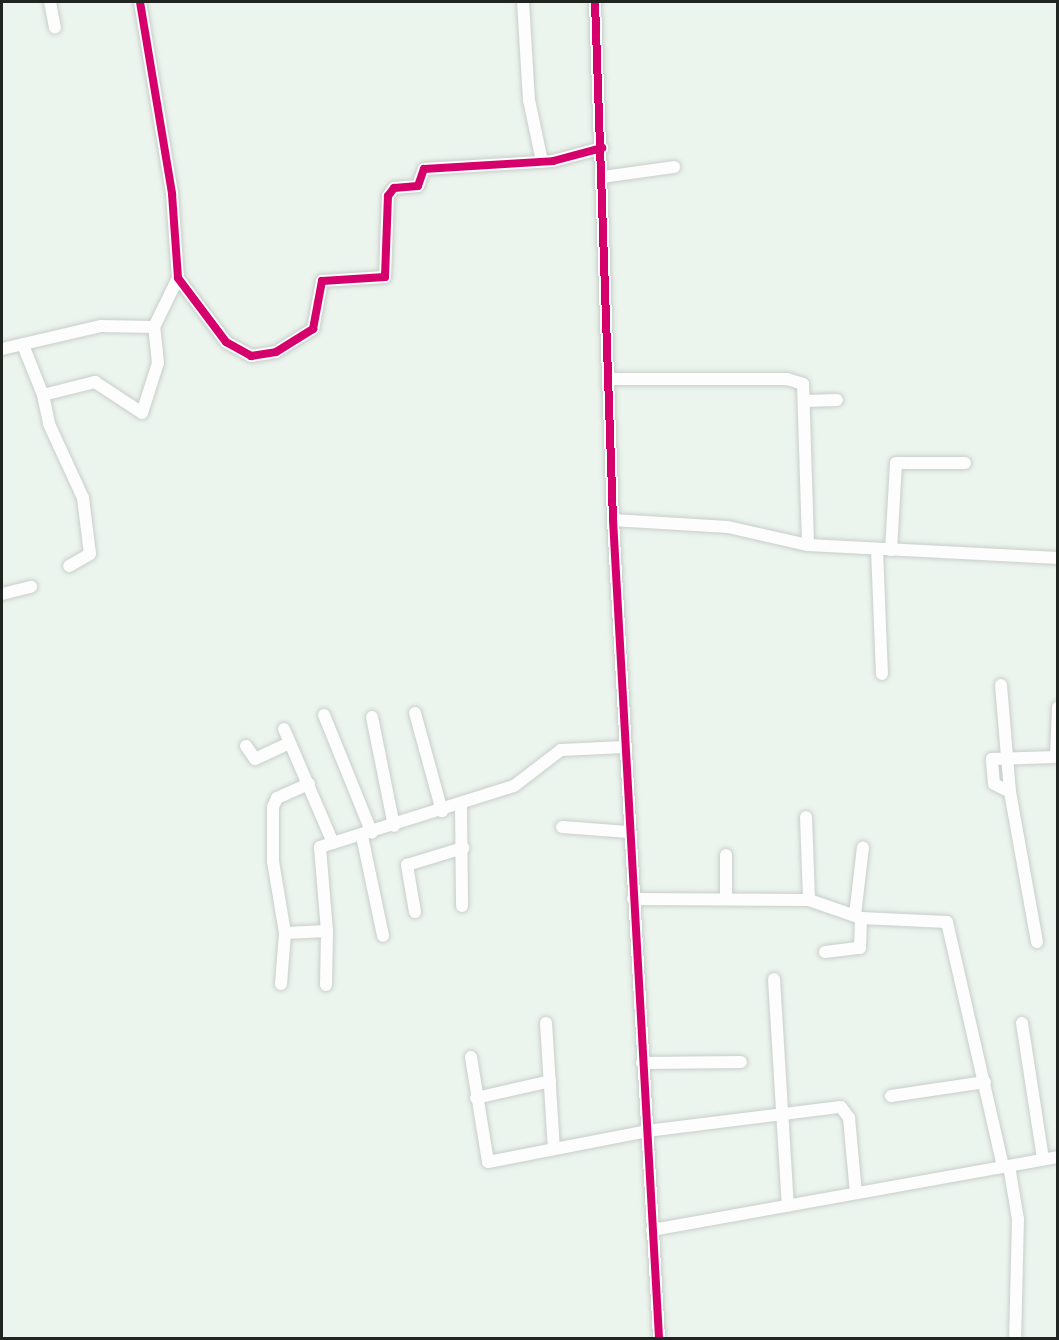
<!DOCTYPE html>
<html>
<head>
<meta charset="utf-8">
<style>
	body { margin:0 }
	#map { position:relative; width:1059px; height:1340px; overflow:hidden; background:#ecf4ee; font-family:Cabin,sans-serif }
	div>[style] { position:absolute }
	.roads { filter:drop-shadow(0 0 2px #c8ceca) drop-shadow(0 0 2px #c8ceca) }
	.street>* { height:12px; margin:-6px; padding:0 6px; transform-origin:6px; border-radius:6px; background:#fcfdfc }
	.cycleway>* { height:8px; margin:-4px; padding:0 4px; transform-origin:4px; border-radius:4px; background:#d6006c }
	span { translate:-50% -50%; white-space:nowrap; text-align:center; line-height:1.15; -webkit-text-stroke:4.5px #fff; paint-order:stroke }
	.frame { position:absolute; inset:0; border:3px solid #202521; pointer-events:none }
</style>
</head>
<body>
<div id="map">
	<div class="roads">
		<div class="street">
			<i style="left:50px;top:2px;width:26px;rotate:79deg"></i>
			<i style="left:140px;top:2px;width:195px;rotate:80.5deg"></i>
			<i style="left:172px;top:194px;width:84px;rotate:85.9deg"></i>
			<i style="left:178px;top:278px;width:80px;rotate:53.1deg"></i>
			<i style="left:226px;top:342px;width:29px;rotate:29deg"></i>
			<i style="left:251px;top:356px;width:25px;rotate:-9deg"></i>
			<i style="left:276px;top:352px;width:44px;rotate:-31.9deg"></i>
			<i style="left:313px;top:329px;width:49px;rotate:-79.4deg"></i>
			<i style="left:322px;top:281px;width:63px;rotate:-3.6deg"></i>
			<i style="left:385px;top:277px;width:81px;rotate:-87.9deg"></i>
			<i style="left:388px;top:196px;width:10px;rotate:-53deg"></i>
			<i style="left:394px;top:188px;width:24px;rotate:-5deg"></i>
			<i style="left:418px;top:186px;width:18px;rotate:-71deg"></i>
			<i style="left:424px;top:169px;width:129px;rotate:-3.5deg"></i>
			<i style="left:553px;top:161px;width:51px;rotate:-14.9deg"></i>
			<i style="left:523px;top:2px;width:98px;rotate:86.5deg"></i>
			<i style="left:529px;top:100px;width:62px;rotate:78deg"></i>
			<i style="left:595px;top:2px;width:518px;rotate:88.01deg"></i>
			<i style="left:613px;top:520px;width:819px;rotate:86.78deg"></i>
			<i style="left:602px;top:177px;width:73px;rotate:-7.9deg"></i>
			<i style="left:23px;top:345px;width:54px;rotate:68.2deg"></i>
			<i style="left:43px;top:395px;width:54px;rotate:-14deg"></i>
			<i style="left:95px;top:382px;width:56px;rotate:33.4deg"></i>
			<i style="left:142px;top:413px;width:52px;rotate:-72.3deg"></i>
			<i style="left:158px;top:363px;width:36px;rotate:-96deg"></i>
			<i style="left:2px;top:349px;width:102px;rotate:-13.1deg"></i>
			<i style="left:101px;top:326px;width:53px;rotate:1.1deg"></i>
			<i style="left:154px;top:327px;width:55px;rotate:-63.9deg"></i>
			<i style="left:611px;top:379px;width:176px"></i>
			<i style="left:787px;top:379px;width:17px;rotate:17deg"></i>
			<i style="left:803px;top:384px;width:161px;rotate:88.2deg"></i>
			<i style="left:43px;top:395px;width:30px;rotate:78deg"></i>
			<i style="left:49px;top:424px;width:81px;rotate:65.3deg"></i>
			<i style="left:83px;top:498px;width:56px;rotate:82.9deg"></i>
			<i style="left:90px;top:554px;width:24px;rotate:150deg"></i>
			<i style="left:805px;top:401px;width:32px;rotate:-2deg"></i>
			<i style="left:613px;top:520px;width:115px;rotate:3.5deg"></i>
			<i style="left:728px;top:527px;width:82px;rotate:12.7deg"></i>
			<i style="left:808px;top:545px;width:250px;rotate:3deg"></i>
			<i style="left:877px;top:550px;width:124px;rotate:87.7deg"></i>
			<i style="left:891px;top:550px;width:87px;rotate:-86.7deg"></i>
			<i style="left:896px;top:463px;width:69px"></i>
			<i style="left:2px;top:594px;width:30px;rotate:-14deg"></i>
			<i style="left:1001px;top:685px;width:107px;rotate:85.2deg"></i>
			<i style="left:415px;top:713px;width:102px;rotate:74.6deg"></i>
			<i style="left:324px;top:715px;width:127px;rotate:67.9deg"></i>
			<i style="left:372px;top:717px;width:111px;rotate:78.6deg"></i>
			<i style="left:284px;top:729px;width:124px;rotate:66.7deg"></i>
			<i style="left:246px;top:746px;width:16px;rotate:55deg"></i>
			<i style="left:255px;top:759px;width:38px;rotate:-25deg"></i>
			<i style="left:461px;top:805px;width:101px;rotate:89.4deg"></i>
			<i style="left:806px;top:817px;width:83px;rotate:87.9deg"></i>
			<i style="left:562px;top:827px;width:67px;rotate:4.3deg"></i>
			<i style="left:362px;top:836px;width:102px;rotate:78.1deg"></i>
			<i style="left:633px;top:899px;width:176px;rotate:0.3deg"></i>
			<i style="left:809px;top:900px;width:55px;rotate:19.1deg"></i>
			<i style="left:861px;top:918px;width:86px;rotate:2.7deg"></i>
			<i style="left:947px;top:922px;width:251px;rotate:77.1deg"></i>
			<i style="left:726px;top:899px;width:44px;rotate:-90deg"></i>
			<i style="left:415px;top:912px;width:48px;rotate:-99.7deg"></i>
			<i style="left:407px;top:865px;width:59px;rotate:-16.9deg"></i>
			<i style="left:855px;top:915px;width:68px;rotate:-83.3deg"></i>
			<i style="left:285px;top:933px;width:42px;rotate:-2.7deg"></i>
			<i style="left:327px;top:931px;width:84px;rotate:-94.8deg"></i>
			<i style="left:320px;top:847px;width:203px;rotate:-17.5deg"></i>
			<i style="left:514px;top:786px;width:59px;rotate:-37.5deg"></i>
			<i style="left:561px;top:750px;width:63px;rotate:-2.7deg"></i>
			<i style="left:1037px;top:942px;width:152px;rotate:-100.2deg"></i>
			<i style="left:1010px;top:792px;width:18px;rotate:-153deg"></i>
			<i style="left:994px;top:784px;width:25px;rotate:-95deg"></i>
			<i style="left:992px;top:759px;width:64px;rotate:-1.8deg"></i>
			<i style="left:1056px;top:757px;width:50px;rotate:-87.7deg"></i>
			<i style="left:825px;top:952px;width:35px;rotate:-7deg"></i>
			<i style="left:860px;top:948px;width:30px;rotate:-88deg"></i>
			<i style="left:774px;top:979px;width:227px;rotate:86.5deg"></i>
			<i style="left:281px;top:984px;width:51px;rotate:-85.5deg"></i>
			<i style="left:285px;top:933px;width:73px;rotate:-99.5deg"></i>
			<i style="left:273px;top:861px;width:54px;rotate:-90deg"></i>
			<i style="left:273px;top:807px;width:10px;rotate:-66deg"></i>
			<i style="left:277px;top:798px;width:35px;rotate:-24deg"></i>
			<i style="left:326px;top:985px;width:54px;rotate:-88.9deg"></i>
			<i style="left:546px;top:1023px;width:126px;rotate:86.4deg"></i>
			<i style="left:1022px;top:1023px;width:138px;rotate:81.2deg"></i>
			<i style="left:471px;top:1057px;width:106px;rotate:80.8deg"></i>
			<i style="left:488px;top:1162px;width:162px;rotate:-11deg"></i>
			<i style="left:647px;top:1131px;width:195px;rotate:-7.1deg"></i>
			<i style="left:841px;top:1107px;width:14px;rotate:54deg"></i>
			<i style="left:849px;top:1118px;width:75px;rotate:84.7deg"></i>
			<i style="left:642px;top:1063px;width:99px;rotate:-0.6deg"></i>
			<i style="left:891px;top:1096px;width:95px;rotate:-8.5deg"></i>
			<i style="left:476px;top:1098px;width:76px;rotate:-12.9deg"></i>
			<i style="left:1009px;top:1166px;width:54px;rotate:80.4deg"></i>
			<i style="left:1018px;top:1219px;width:119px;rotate:91.4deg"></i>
			<i style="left:652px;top:1230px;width:413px;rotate:-10.2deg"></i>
		</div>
	</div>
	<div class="cycleway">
		<i style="left:140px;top:2px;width:195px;rotate:80.5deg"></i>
		<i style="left:172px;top:194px;width:84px;rotate:85.9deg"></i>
		<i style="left:178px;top:278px;width:80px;rotate:53.1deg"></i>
		<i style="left:226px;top:342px;width:29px;rotate:29deg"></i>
		<i style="left:251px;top:356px;width:25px;rotate:-9deg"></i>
		<i style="left:276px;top:352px;width:44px;rotate:-31.9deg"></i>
		<i style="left:313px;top:329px;width:49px;rotate:-79.4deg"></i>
		<i style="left:322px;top:281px;width:63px;rotate:-3.6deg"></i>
		<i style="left:385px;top:277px;width:81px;rotate:-87.9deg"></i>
		<i style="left:388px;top:196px;width:10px;rotate:-53deg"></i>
		<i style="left:394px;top:188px;width:24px;rotate:-5deg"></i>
		<i style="left:418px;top:186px;width:18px;rotate:-71deg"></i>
		<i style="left:424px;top:169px;width:129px;rotate:-3.5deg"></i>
		<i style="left:553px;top:161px;width:51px;rotate:-14.9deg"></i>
		<i style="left:595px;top:2px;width:518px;rotate:88.01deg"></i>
		<i style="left:613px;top:520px;width:819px;rotate:86.78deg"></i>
	</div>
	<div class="frame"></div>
</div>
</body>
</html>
